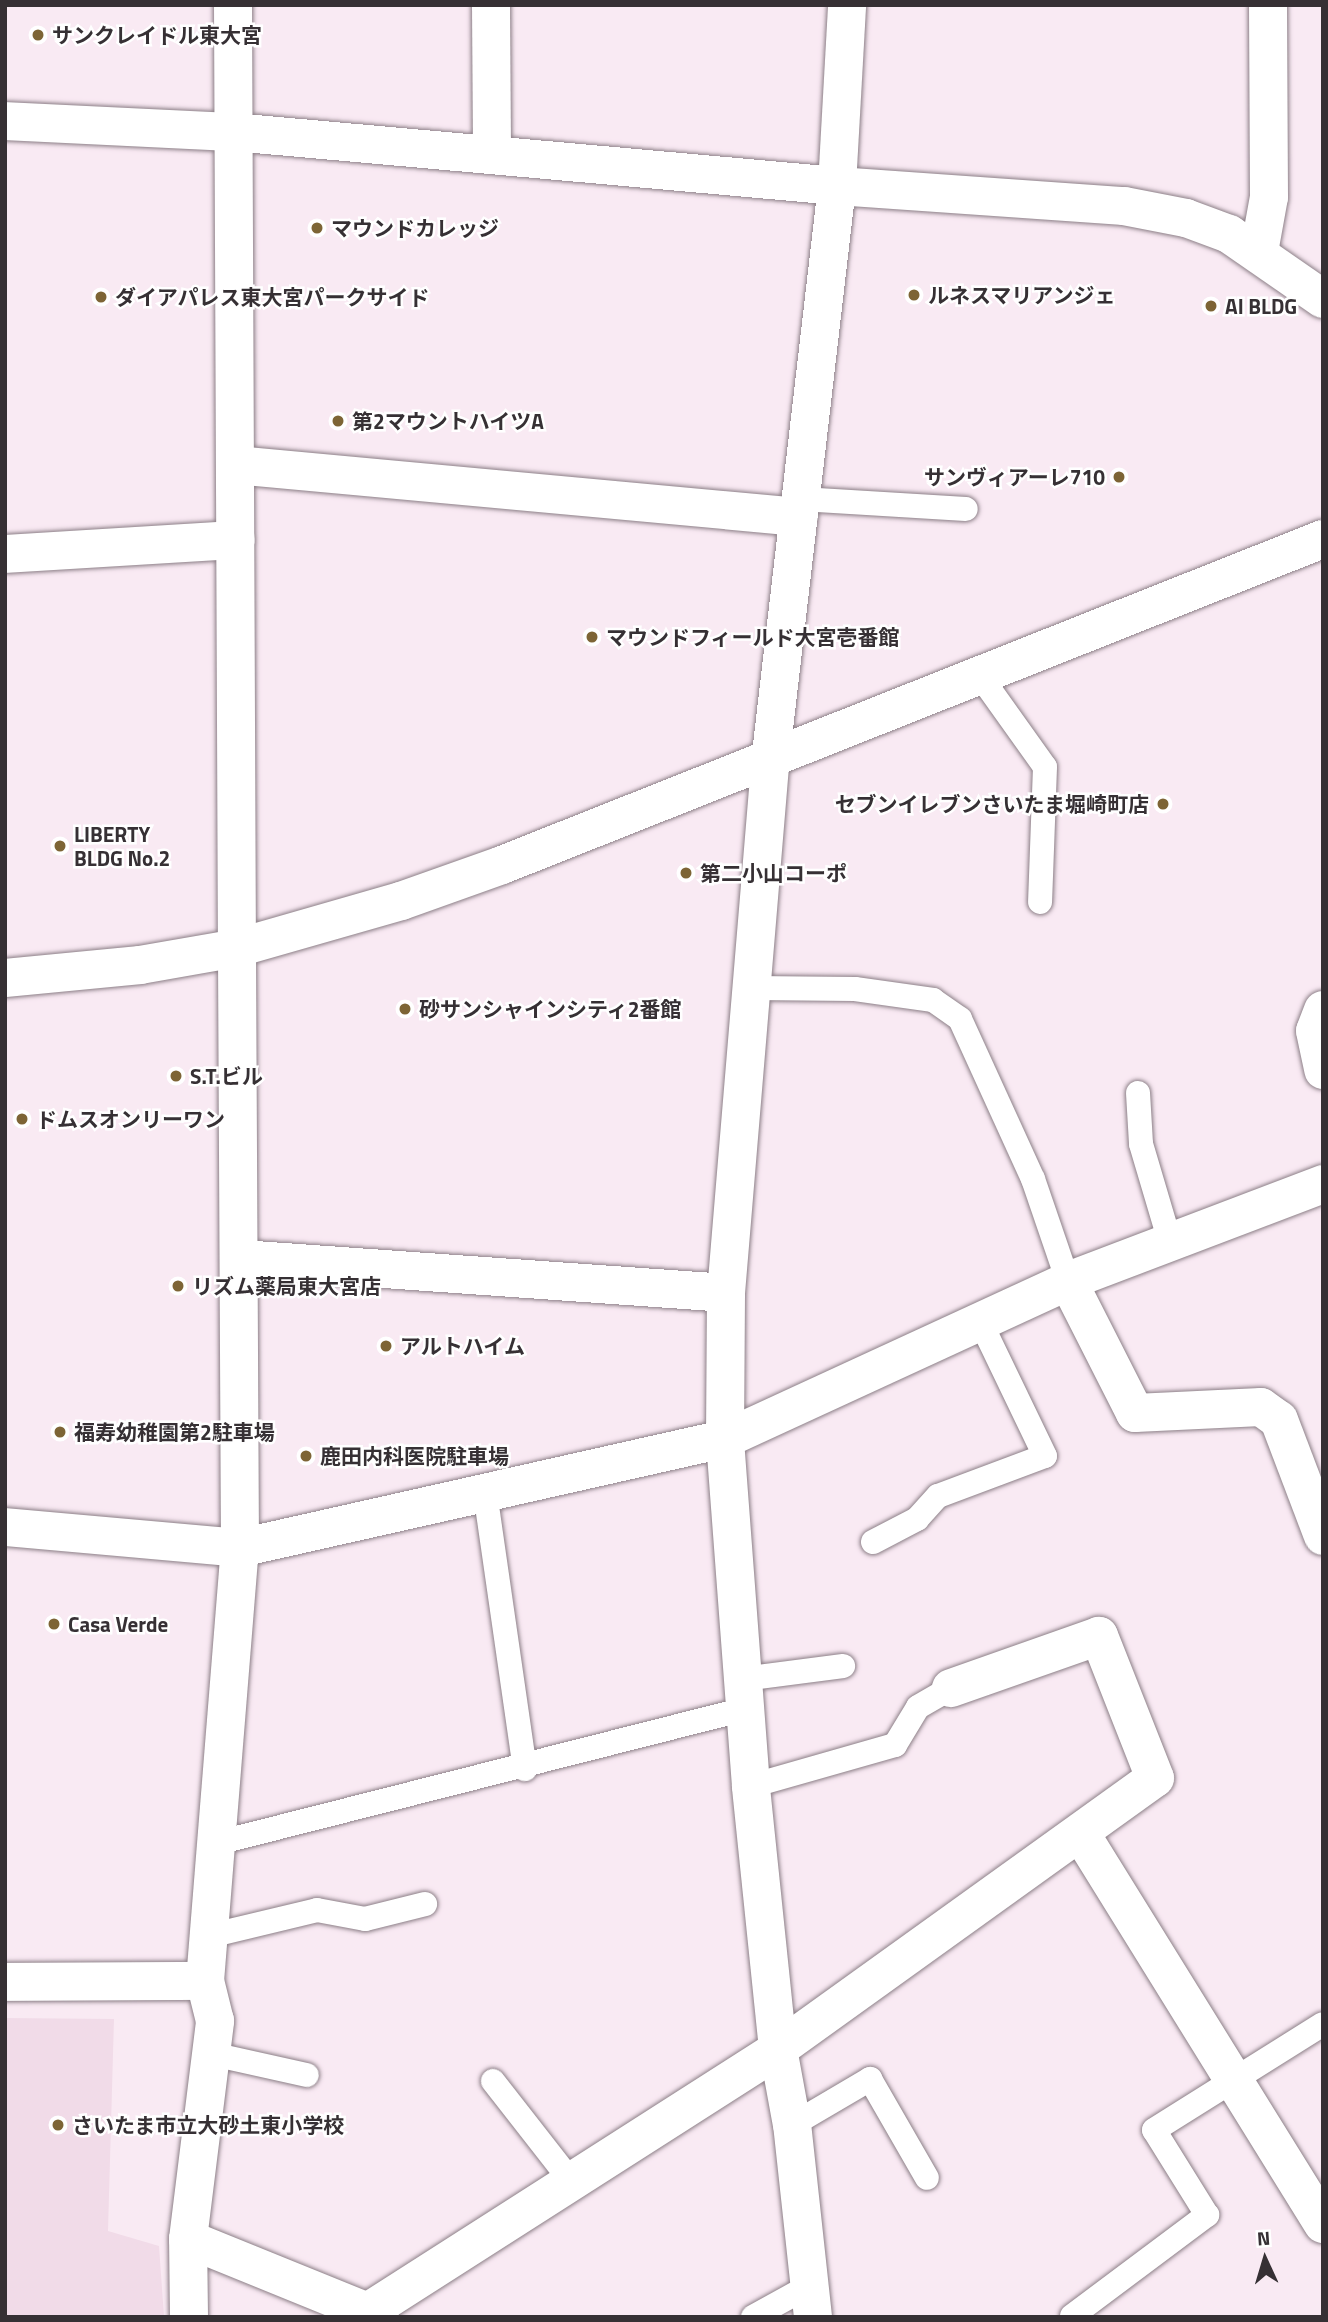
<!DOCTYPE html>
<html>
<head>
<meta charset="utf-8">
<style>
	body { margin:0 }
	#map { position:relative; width:1328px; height:2322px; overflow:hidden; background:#f9eaf3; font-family:"Titillium Web","Noto Sans JP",sans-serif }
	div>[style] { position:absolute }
	.built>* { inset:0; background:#f1dbe8 }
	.roads { filter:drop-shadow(0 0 2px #8c7f87) drop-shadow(0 0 2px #8c7f87) }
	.service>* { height:24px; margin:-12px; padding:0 12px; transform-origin:12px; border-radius:12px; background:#fff }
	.minor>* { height:38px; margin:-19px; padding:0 19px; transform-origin:19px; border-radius:19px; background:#fff }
	.tertiary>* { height:38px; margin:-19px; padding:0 19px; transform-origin:19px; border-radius:19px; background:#fff }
	.dots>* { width:19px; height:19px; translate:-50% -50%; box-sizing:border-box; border:4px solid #fff; border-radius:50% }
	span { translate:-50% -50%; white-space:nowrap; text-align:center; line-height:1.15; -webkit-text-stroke:5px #fff; paint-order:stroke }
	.poi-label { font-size:21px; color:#363034; font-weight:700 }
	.left { translate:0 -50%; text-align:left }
	.right { translate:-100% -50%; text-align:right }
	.frame { position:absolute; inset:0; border:7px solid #363034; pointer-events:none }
	.north { position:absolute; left:1230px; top:2224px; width:70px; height:70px; -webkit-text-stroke:5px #fff; paint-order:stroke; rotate:356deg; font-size:19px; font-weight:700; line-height:28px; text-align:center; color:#363034 }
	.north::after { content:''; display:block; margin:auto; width:24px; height:32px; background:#363034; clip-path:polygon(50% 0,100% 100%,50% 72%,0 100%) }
</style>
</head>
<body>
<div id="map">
	<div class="built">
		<i style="clip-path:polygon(5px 2018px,114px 2019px,108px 2231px,159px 2246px,164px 2317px,5px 2317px)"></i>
	</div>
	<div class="roads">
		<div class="service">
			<i style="left:801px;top:499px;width:165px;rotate:3.5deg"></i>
			<i style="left:978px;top:673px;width:115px;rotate:54.5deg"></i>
			<i style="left:1045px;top:767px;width:135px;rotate:92.1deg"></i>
			<i style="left:752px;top:988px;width:103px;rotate:0.6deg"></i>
			<i style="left:855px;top:989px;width:79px;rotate:8deg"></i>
			<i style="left:933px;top:1000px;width:33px;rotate:35deg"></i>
			<i style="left:960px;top:1019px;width:176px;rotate:65.5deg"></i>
			<i style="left:1033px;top:1179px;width:108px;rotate:71.1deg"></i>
			<i style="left:1138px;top:1093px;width:51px;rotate:86.6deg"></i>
			<i style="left:1141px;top:1144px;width:102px;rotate:73.5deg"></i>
			<i style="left:485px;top:1492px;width:280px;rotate:81.8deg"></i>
			<i style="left:873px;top:1542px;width:50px;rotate:-27.6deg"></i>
			<i style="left:917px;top:1519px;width:31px;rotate:-48deg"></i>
			<i style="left:938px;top:1496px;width:114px;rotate:-20.5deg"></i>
			<i style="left:1045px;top:1456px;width:150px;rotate:-115.7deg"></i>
			<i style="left:743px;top:1679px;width:101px;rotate:-7.4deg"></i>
			<i style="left:751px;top:1786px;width:150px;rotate:-15.9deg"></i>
			<i style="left:895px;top:1745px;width:44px;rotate:-58.8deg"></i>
			<i style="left:918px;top:1707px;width:38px;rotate:-30deg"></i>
			<i style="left:217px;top:1843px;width:545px;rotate:-14.24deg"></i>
			<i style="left:209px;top:1936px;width:111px;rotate:-13.5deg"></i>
			<i style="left:317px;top:1910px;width:49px;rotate:10.6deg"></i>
			<i style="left:365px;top:1919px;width:62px;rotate:-14deg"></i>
			<i style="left:212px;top:2054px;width:97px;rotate:12.5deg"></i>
			<i style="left:493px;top:2081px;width:128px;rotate:52deg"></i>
			<i style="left:792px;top:2125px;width:91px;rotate:-30.5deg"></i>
			<i style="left:870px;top:2079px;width:114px;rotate:60.1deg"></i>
			<i style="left:1072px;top:2316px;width:169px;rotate:-36.8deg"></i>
			<i style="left:1207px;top:2215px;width:100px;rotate:-121.9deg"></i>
			<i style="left:1154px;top:2130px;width:199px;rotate:-32.1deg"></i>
			<i style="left:753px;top:2317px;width:64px;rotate:-29deg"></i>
		</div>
		<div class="minor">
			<i style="left:491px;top:5px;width:149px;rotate:89.6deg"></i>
			<i style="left:1259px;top:252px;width:56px;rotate:-79.7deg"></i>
			<i style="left:1269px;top:197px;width:192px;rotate:-90.3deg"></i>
			<i style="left:235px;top:465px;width:566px;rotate:5.27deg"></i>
			<i style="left:5px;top:554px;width:231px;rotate:-3.5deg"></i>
			<i style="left:1323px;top:1010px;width:22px;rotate:111deg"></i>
			<i style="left:1315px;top:1031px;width:40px;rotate:78deg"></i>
			<i style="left:241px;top:1259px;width:486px;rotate:4deg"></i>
			<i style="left:1068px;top:1281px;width:148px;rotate:63.1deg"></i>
			<i style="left:1135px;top:1413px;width:126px;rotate:-2.7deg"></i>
			<i style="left:1261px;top:1407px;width:22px;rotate:36deg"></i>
			<i style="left:1279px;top:1420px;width:124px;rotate:69.2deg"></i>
			<i style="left:5px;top:1527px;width:236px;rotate:5.1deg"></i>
			<i style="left:240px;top:1548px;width:497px;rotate:-12.7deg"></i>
			<i style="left:725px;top:1439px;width:378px;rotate:-24.7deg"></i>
			<i style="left:1068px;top:1281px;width:273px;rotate:-20.8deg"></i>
			<i style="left:1081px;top:1834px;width:459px;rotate:58.2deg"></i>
			<i style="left:5px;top:1982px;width:200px;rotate:-0.3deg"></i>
			<i style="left:188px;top:2239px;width:207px;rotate:22.1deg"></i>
			<i style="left:369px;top:2311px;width:486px;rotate:-32.6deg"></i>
			<i style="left:778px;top:2049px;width:464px;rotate:-35.7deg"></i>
			<i style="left:1155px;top:1778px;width:153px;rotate:-111.5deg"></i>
			<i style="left:1099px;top:1636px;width:157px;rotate:160.6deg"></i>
			<i style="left:189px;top:2317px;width:78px;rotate:-90.7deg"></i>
			<i style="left:188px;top:2239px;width:220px;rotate:-82.9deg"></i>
			<i style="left:215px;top:2021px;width:41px;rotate:-104deg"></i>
			<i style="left:205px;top:1981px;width:434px;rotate:-85.4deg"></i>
			<i style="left:240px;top:1548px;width:600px;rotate:-90.29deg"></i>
			<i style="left:813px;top:2317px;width:193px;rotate:-96.2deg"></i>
			<i style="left:792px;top:2125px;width:77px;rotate:-100.4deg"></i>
			<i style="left:778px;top:2049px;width:264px;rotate:-95.9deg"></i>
			<i style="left:751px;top:1786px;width:348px;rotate:-94.3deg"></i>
			<i style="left:725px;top:1439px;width:146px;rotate:-89.6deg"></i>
			<i style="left:726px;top:1293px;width:541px;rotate:-85.23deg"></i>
			<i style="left:771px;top:754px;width:572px;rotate:-83.37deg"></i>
			<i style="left:837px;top:186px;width:181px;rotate:-86.8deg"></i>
		</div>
		<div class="tertiary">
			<i style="left:233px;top:5px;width:943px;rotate:89.76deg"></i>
			<i style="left:5px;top:121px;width:228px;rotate:2.8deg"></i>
			<i style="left:233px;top:132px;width:606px;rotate:5.11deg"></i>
			<i style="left:837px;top:186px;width:288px;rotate:4deg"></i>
			<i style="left:1124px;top:206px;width:63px;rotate:11deg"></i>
			<i style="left:1186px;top:218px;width:46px;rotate:20.4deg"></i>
			<i style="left:1229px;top:234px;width:114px;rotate:34.7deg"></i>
			<i style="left:5px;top:978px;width:136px;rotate:-5.5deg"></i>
			<i style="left:140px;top:965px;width:98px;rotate:-9.9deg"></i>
			<i style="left:237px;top:948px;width:171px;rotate:-16deg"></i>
			<i style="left:401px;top:901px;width:107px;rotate:-19.6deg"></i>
			<i style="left:502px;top:865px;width:883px;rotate:-21.66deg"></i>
		</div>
	</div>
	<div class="dots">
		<i style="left:38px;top:35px;background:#7d6435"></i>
		<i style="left:317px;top:228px;background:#7d6435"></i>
		<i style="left:914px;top:295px;background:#7d6435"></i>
		<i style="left:101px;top:297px;background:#7d6435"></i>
		<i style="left:1211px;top:306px;background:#7d6435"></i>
		<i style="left:338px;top:421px;background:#7d6435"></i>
		<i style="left:1119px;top:477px;background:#7d6435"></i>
		<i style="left:592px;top:637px;background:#7d6435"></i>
		<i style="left:1163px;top:804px;background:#7d6435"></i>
		<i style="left:60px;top:846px;background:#7d6435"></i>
		<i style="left:686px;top:873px;background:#7d6435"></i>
		<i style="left:405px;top:1009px;background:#7d6435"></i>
		<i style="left:176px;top:1076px;background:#7d6435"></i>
		<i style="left:22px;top:1119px;background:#7d6435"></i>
		<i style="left:178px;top:1286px;background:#7d6435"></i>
		<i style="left:386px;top:1346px;background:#7d6435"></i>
		<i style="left:60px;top:1432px;background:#7d6435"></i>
		<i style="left:306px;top:1456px;background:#7d6435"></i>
		<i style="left:54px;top:1624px;background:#7d6435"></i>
		<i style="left:58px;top:2125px;background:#7d6435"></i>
	</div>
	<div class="poi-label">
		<span class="left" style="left:52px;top:35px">サンクレイドル東大宮</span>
		<span class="left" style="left:331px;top:228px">マウンドカレッジ</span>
		<span class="left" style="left:928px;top:295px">ルネスマリアンジェ</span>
		<span class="left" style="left:115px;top:297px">ダイアパレス東大宮パークサイド</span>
		<span class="left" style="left:1225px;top:306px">AI BLDG</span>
		<span class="left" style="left:352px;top:421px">第2マウントハイツA</span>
		<span class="right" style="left:1105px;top:477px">サンヴィアーレ710</span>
		<span class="left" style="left:606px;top:637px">マウンドフィールド大宮壱番館</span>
		<span class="right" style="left:1149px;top:804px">セブンイレブンさいたま堀崎町店</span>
		<span class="left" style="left:74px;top:846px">LIBERTY<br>BLDG No.2</span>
		<span class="left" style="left:700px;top:873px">第二小山コーポ</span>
		<span class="left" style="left:419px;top:1009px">砂サンシャインシティ2番館</span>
		<span class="left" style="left:190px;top:1076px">S.T.ビル</span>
		<span class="left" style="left:36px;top:1119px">ドムスオンリーワン</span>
		<span class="left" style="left:192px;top:1286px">リズム薬局東大宮店</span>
		<span class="left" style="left:400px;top:1346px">アルトハイム</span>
		<span class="left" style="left:74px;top:1432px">福寿幼稚園第2駐車場</span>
		<span class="left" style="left:320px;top:1456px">鹿田内科医院駐車場</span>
		<span class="left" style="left:68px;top:1624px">Casa Verde</span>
		<span class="left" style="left:72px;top:2125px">さいたま市立大砂土東小学校</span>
	</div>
	<div class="frame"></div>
	<div class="north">N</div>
</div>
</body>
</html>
